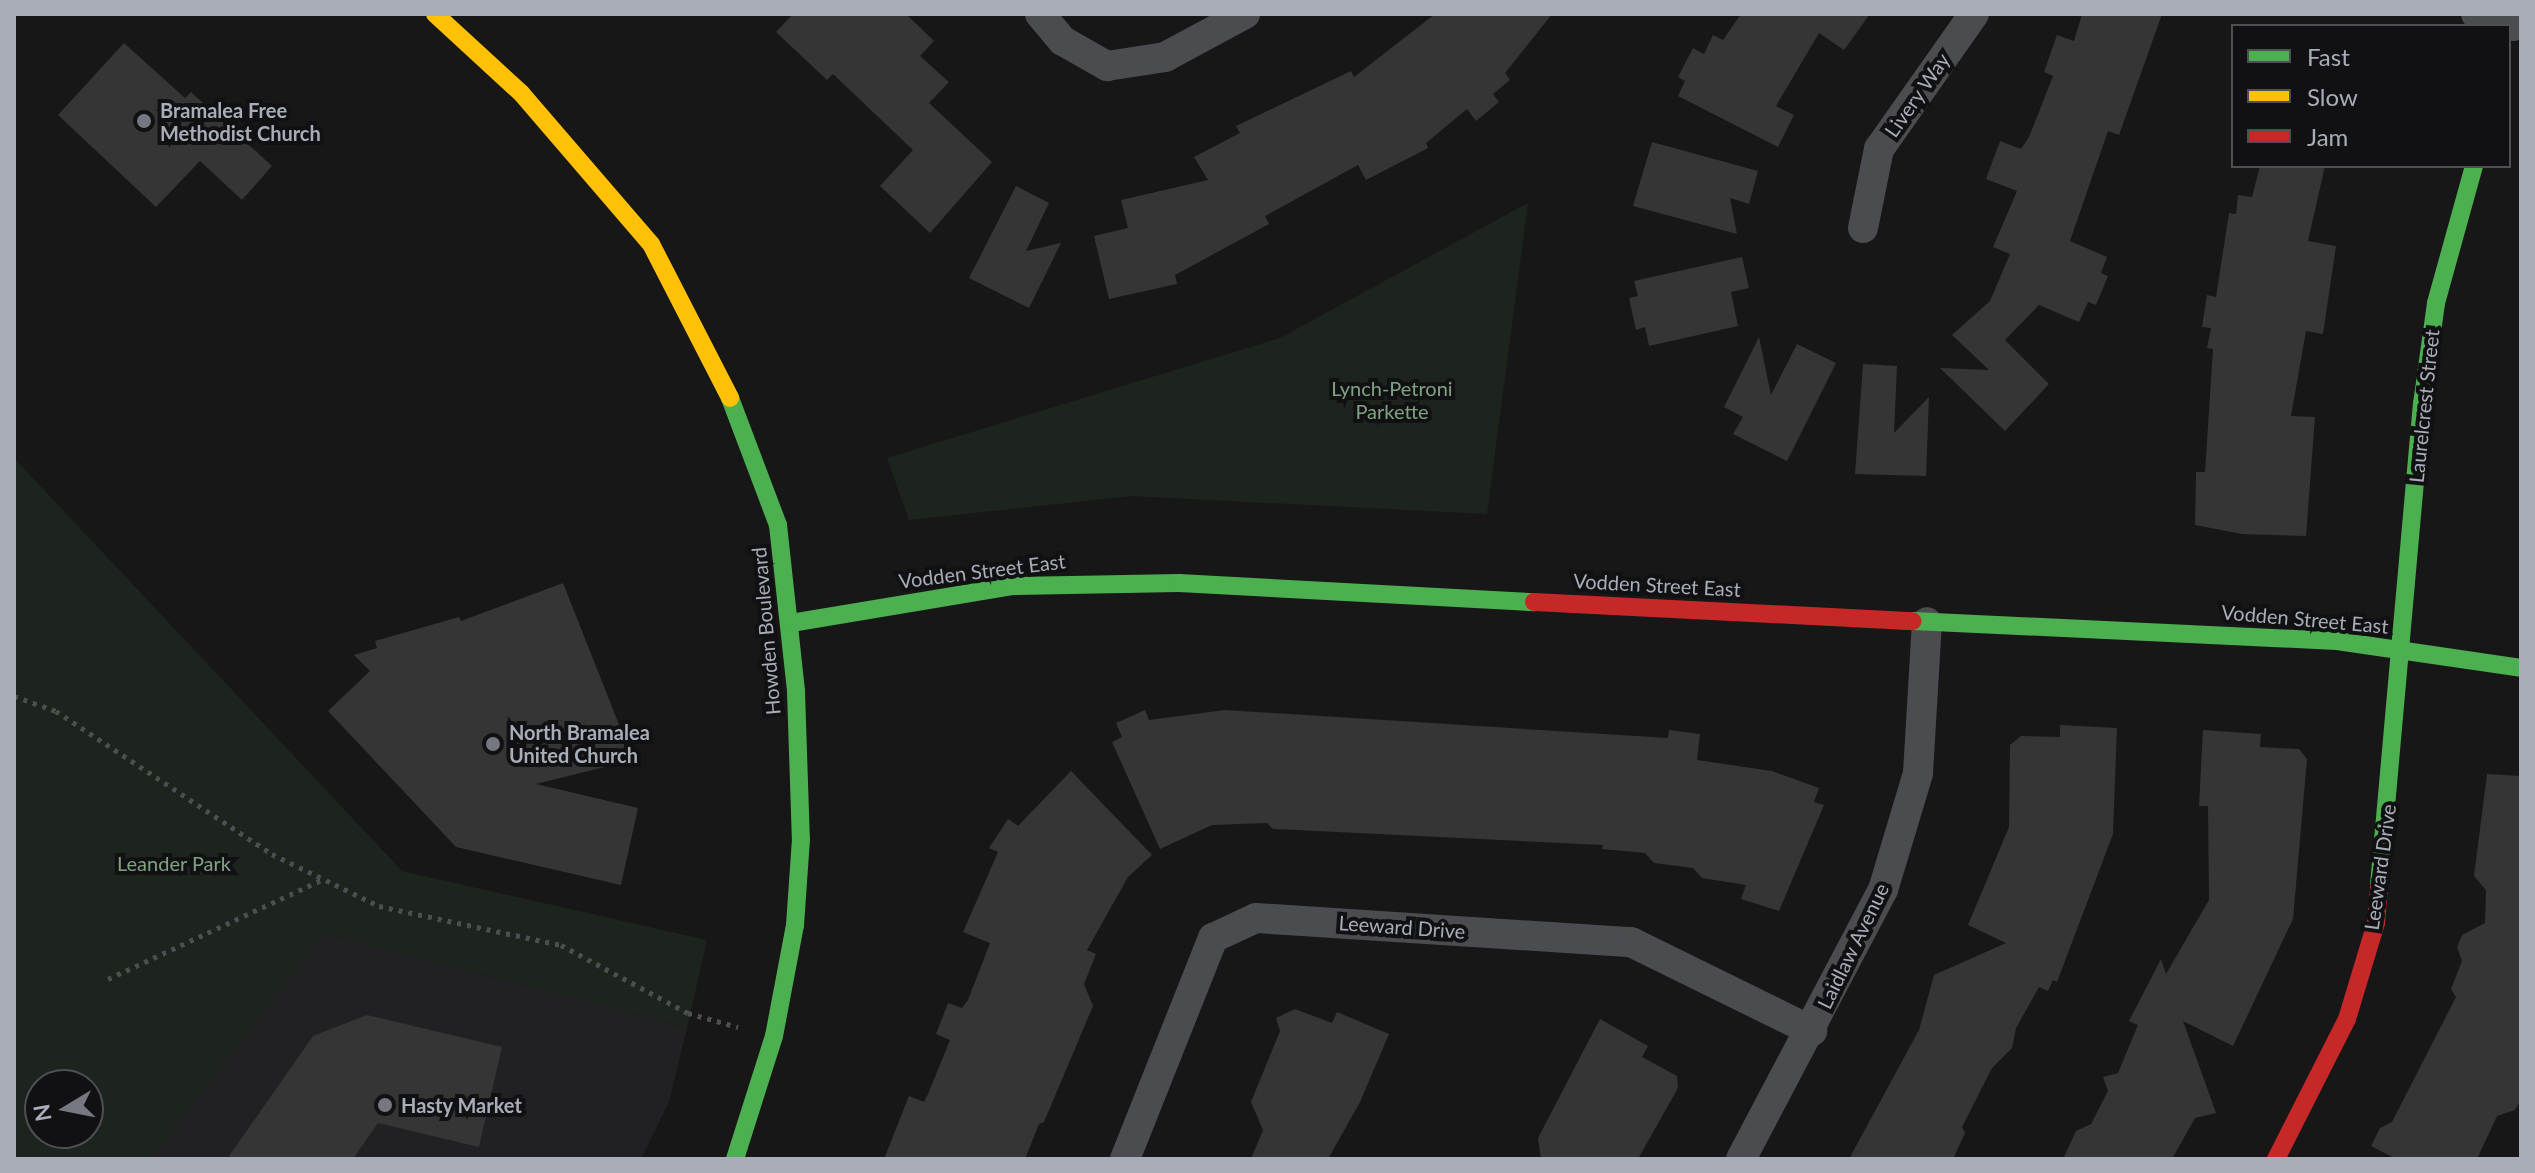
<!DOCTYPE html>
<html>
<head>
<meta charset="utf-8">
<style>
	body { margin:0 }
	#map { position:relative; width:2535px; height:1173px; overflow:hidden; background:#171717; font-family:Lato,sans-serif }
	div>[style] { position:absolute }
	.built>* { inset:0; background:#212123 }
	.green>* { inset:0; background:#1d241e }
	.building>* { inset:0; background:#353536 }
	.path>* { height:5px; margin-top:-2.5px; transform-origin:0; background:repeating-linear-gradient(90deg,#4d4e52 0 4px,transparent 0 10px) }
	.street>* { height:30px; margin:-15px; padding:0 15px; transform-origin:15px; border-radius:15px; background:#4b4c50 }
	.fast>* { height:18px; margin:-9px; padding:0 9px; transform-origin:9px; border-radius:9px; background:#4caf50 }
	.slow>* { height:18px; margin:-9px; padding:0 9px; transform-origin:9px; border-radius:9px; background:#ffc107 }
	.jam>* { height:18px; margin:-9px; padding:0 9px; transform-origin:9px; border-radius:9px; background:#c62828 }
	.dots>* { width:22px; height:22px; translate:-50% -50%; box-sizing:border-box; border:4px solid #111113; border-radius:50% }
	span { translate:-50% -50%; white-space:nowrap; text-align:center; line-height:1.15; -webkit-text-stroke:8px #111113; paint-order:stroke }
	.street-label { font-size:20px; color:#a8adb8 }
	.poi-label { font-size:20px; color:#a8adb8; font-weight:700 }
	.left { translate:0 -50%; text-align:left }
	.park-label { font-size:20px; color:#7fa381 }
	.frame { position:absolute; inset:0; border:16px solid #a8adb8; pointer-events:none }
	.legend { position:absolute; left:2231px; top:24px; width:280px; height:144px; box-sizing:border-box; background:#111113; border:2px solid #4d4f55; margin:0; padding:10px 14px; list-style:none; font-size:24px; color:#a8adb8 }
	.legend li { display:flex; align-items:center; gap:16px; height:40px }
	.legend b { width:40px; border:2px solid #4d4f55 }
	.north { position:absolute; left:24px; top:1069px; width:80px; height:80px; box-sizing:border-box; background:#111113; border:2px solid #4d4f55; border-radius:50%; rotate:260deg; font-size:22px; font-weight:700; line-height:32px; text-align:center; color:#a8adb8 }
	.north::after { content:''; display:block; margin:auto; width:28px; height:36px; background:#757880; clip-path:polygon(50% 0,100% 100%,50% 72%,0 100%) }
</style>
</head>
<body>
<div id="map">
	<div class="built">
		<i style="clip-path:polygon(324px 933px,687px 1028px,669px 1102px,641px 1159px,151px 1159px)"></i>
	</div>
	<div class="green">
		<i style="clip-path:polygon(1528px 203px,1487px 514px,1131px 496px,909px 520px,887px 458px,1280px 338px)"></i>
		<i style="clip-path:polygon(evenodd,14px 458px,402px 871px,707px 940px,687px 1028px,324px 933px,151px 1159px,14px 1159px,14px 458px,40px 1085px,88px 1085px,88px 1133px,40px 1133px,40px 1085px)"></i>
	</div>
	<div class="building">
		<i style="clip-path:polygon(793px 14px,906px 14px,934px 41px,920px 56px,949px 82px,929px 103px,992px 162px,930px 233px,880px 186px,913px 150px,833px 74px,827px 80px,776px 32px)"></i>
		<i style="clip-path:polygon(1435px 14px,1552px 14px,1505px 73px,1510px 80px,1493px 94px,1499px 102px,1476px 121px,1467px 109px,1426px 143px,1428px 148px,1366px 180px,1358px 165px,1265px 216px,1269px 224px,1175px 275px,1177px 284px,1109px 299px,1094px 236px,1128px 228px,1121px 200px,1208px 180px,1194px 157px,1240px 133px,1236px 126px,1351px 71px,1354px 77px)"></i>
		<i style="clip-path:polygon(1741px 14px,1870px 14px,1844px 50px,1819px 33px,1776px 106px,1794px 115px,1778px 147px,1678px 96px,1685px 81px,1678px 77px,1693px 48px,1704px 54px,1713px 35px,1723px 40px)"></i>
		<i style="clip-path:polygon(2082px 14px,2162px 14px,2119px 135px,2108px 131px,2070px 241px,2107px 257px,2101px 273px,2108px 276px,2096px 305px,2088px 302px,2079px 322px,2039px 305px,2005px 340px,2049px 384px,2005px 431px,1940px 368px,1989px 370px,1952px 335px,1990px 301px,2010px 254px,1993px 247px,2017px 191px,1986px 179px,2000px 141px,2021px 149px,2029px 137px,2053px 76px,2044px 72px,2057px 35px,2074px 41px)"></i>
		<i style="clip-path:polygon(124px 43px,185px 98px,191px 92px,272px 166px,242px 200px,200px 161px,156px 207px,58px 115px)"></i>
		<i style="clip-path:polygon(1652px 142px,1758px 171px,1749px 204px,1730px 198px,1737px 234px,1633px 206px)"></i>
		<i style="clip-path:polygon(2260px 166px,2325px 166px,2308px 241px,2336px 246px,2323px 334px,2306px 331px,2291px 416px,2315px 417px,2306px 536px,2242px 534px,2195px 525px,2196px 472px,2205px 472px,2213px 349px,2207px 348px,2211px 328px,2202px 327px,2207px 295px,2216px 297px,2229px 213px,2236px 214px,2238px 195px,2252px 197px)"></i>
		<i style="clip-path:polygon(1016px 186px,1049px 203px,1026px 251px,1061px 243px,1029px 308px,969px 278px)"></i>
		<i style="clip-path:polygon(1742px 257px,1749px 288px,1731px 292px,1738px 326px,1649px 346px,1645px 327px,1636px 330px,1629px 298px,1638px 296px,1634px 281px)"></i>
		<i style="clip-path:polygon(1759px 337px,1771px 395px,1797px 344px,1836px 363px,1787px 461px,1733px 434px,1743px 417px,1724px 407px)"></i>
		<i style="clip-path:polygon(1863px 364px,1897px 366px,1894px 433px,1929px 397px,1926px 476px,1855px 474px)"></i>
		<i style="clip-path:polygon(563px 583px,633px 760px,536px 784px,638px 808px,621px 885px,456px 847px,328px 711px,370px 671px,354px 655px,377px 648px,375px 641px,459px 617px,461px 621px)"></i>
		<i style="clip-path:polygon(1145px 710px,1149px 720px,1225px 710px,1668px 738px,1669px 730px,1700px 734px,1697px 760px,1772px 771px,1819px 788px,1814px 802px,1824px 805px,1779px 911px,1741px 899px,1746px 885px,1702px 878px,1693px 868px,1654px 863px,1645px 853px,1602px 849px,1603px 845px,1296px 830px,1273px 829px,1267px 823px,1212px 825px,1160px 849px,1112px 742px,1122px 737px,1116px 723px)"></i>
		<i style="clip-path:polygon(2060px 725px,2117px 728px,2113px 834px,2057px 982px,2053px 980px,2048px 991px,2039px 987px,2016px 1028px,2012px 1048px,1992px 1068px,1962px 1127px,1965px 1133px,1953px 1159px,1849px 1159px,1919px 1030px,1934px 975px,2006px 943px,1968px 925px,2009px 827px,2010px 745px,2021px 736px,2060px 737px)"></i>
		<i style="clip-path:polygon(2203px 730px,2261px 734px,2260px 747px,2299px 749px,2307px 759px,2293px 919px,2233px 1046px,2183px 1021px,2216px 1113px,2195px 1118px,2172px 1159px,2063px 1159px,2076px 1131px,2091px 1124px,2108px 1091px,2103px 1077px,2118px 1073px,2138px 1025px,2129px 1021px,2161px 959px,2166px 974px,2209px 900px,2208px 806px,2199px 806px)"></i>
		<i style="clip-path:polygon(1071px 771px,1152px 855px,1128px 877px,1087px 950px,1096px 954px,1084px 984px,1093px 1006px,1044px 1122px,1039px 1124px,1025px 1159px,884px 1159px,909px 1096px,924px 1102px,928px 1094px,950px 1040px,936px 1034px,948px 1003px,962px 1008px,968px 1000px,990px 943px,963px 932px,998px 852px,989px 848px,1008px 819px,1018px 826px)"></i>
		<i style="clip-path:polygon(2487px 774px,2521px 776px,2521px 1100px,2515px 1110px,2497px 1116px,2477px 1159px,2396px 1159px,2371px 1146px,2380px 1128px,2392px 1122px,2456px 997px,2451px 989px,2462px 961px,2457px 947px,2462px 935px,2485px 923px,2486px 890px,2474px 876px)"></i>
		<i style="clip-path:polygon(1295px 1009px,1332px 1023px,1337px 1012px,1389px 1034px,1360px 1102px,1328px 1159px,1251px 1159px,1263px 1130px,1251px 1102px,1280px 1031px,1276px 1018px)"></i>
		<i style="clip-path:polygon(367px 1015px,502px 1047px,479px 1147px,378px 1123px,353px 1159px,227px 1159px,313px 1036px)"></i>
		<i style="clip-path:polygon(1600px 1019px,1648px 1046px,1642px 1057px,1677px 1076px,1678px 1088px,1638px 1159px,1541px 1159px,1538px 1138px)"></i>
	</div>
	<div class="path">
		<i style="left:14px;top:696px;width:45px;rotate:19.7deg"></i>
		<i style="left:56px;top:711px;width:259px;rotate:33.5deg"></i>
		<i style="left:272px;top:854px;width:119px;rotate:25.9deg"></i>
		<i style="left:379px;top:906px;width:186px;rotate:12.1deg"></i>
		<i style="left:561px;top:945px;width:144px;rotate:28.2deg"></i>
		<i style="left:688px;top:1013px;width:52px;rotate:15.6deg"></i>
		<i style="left:108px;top:979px;width:237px;rotate:-24.9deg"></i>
	</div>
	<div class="street">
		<i style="left:1040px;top:14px;width:35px;rotate:50deg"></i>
		<i style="left:1063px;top:41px;width:51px;rotate:29.6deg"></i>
		<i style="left:1107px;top:66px;width:59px;rotate:-8.8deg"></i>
		<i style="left:1165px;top:57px;width:91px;rotate:-28.3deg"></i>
		<i style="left:2476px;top:14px;width:39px;rotate:18deg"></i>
		<i style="left:1863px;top:228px;width:81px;rotate:-78.6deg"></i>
		<i style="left:1879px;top:149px;width:165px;rotate:-54.9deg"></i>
		<i style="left:1125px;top:1159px;width:238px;rotate:-68.3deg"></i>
		<i style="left:1213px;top:938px;width:47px;rotate:-24.9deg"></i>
		<i style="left:1256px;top:918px;width:376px;rotate:3.7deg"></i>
		<i style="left:1631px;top:942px;width:202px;rotate:26.2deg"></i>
		<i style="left:1741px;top:1159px;width:304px;rotate:-62.2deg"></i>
		<i style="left:1883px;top:890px;width:122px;rotate:-73.3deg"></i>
		<i style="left:1918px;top:773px;width:151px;rotate:-86.6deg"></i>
	</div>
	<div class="fast">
		<i style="left:730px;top:398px;width:136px;rotate:69.3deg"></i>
		<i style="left:778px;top:525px;width:168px;rotate:83.8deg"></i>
		<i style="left:796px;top:692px;width:147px;rotate:88.1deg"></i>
		<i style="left:801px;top:839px;width:86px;rotate:94deg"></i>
		<i style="left:795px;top:925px;width:113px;rotate:100.7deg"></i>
		<i style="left:774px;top:1036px;width:129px;rotate:107.6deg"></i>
		<i style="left:1913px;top:621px;width:424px;rotate:2.7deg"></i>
		<i style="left:2337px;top:641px;width:186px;rotate:8.3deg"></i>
		<i style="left:791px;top:623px;width:224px;rotate:-9.5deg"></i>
		<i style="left:1012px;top:586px;width:167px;rotate:-1deg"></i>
		<i style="left:1179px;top:583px;width:356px;rotate:3.1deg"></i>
		<i style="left:2379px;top:885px;width:483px;rotate:-84.9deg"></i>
		<i style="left:2422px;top:404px;width:102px;rotate:-82.1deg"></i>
		<i style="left:2436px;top:303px;width:142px;rotate:-74.5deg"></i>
	</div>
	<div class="slow">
		<i style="left:435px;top:14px;width:117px;rotate:42.6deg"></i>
		<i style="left:521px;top:93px;width:199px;rotate:49.3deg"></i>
		<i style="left:651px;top:244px;width:173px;rotate:62.8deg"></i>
	</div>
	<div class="jam">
		<i style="left:1534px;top:602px;width:379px;rotate:2.9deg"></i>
		<i style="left:2276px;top:1159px;width:157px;rotate:-63.1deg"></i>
		<i style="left:2347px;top:1019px;width:100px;rotate:-73.2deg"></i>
		<i style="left:2376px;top:923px;width:38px;rotate:-85deg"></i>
	</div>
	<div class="dots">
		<i style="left:144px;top:121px;background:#757880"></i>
		<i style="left:493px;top:744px;background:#757880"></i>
		<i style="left:385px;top:1105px;background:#757880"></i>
	</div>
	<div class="street-label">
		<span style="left:1917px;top:95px;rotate:-55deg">Livery Way</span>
		<span style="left:2424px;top:406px;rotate:-84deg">Laurelcrest Street</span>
		<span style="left:982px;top:571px;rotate:-7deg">Vodden Street East</span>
		<span style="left:1657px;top:585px;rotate:3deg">Vodden Street East</span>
		<span style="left:2305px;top:619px;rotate:5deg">Vodden Street East</span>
		<span style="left:766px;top:631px;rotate:-95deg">Howden Boulevard</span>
		<span style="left:2380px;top:867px;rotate:-82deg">Leeward Drive</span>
		<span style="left:1402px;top:927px;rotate:4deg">Leeward Drive</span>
		<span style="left:1853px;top:946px;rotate:-64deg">Laidlaw Avenue</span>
	</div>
	<div class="poi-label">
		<span class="left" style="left:160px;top:122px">Bramalea Free<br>Methodist Church</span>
		<span class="left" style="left:509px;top:744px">North Bramalea<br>United Church</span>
		<span class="left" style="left:401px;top:1105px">Hasty Market</span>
	</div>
	<div class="park-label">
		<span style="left:1392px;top:400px">Lynch-Petroni<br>Parkette</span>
		<span style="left:174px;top:863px">Leander Park</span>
	</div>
	<div class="frame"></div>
	<ul class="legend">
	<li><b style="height:10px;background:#4caf50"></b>Fast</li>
	<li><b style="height:10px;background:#ffc107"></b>Slow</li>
	<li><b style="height:10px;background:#c62828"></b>Jam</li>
	</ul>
	<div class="north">N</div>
</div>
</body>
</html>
